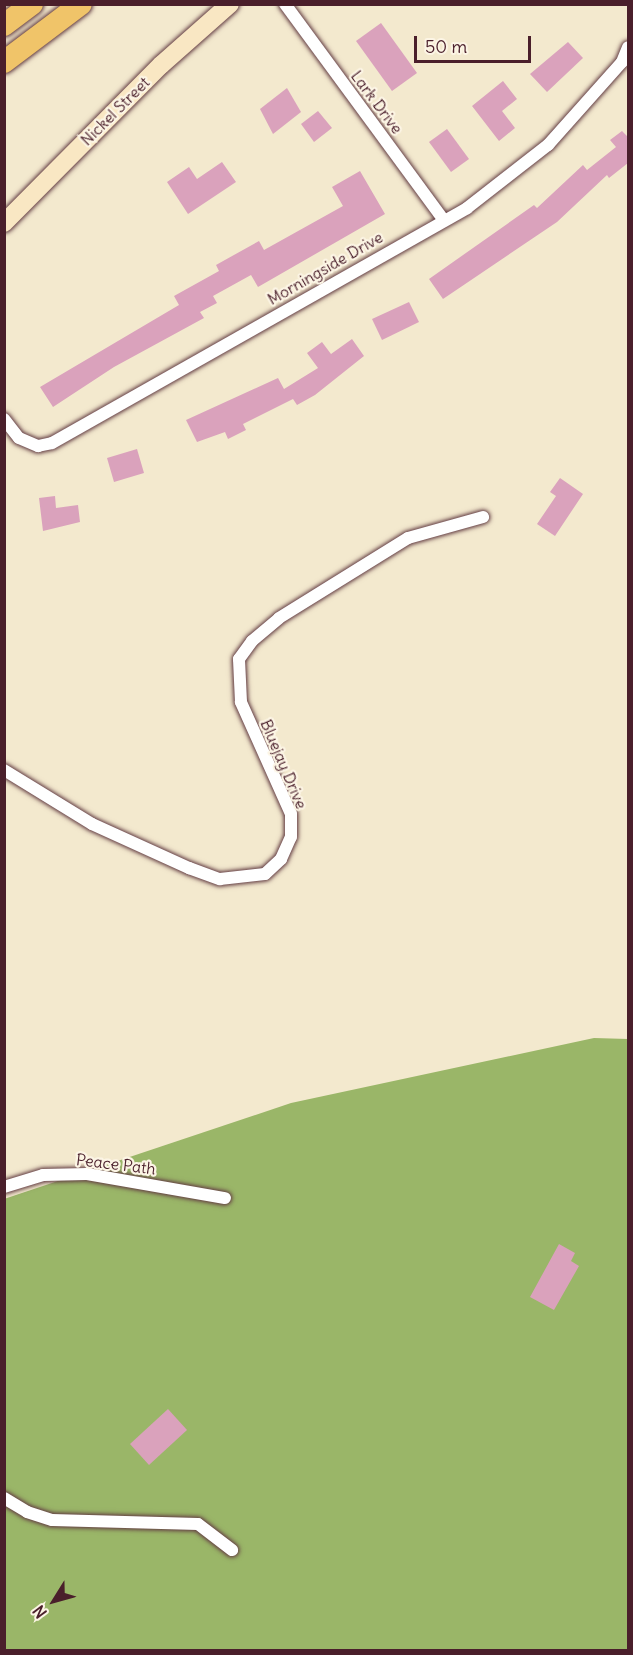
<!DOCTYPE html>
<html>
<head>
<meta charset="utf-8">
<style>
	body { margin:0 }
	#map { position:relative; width:633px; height:1655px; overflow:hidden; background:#f3e9ce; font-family:Delius,sans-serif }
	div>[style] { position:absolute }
	.forest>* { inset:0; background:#9ab668 }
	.building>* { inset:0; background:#daa2bc }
	.roads { filter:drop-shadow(0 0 2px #633d43) drop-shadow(0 0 2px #633d43) }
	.street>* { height:12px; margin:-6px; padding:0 6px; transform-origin:6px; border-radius:6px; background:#fff }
	.secondary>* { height:18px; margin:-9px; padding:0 9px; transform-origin:9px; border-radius:9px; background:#f9e7c3 }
	.highway>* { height:22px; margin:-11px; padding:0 11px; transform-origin:11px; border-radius:11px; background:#f0c469 }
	span { translate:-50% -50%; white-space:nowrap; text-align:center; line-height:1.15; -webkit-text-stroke:4.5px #fcf5e5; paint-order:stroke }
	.street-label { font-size:16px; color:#4a1f2b }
	.frame { position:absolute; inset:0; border:6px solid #4a1f2b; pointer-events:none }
	.north { position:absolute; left:24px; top:1571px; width:60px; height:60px; -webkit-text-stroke:4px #fcf5e5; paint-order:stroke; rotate:233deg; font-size:16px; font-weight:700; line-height:24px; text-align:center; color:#4a1f2b }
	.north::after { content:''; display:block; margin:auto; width:21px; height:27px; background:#4a1f2b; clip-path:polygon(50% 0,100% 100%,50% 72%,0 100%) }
	.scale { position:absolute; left:414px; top:36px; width:117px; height:27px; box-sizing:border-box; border:3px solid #4a1f2b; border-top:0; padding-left:8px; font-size:18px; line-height:21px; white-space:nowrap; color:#4a1f2b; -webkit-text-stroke:4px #fcf5e5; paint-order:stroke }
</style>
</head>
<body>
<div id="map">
	<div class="forest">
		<i style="clip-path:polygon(594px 1038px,628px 1039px,628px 1650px,5px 1650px,4px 1199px,291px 1103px)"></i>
	</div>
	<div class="building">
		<i style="clip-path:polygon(381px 23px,417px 73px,392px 91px,356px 41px)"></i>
		<i style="clip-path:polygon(568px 42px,583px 58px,547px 92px,530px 74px)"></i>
		<i style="clip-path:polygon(503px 81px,517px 99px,502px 111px,515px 128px,499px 141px,472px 106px)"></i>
		<i style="clip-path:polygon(287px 88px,301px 112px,273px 134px,260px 109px)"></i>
		<i style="clip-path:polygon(318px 111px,332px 128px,314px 142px,301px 124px)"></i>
		<i style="clip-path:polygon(447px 129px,469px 159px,451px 172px,429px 142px)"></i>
		<i style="clip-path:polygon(622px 131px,628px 137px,628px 163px,609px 178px,607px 175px,557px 222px,443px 299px,429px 279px,534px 205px,537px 208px,583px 165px,587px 170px,616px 147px,610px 140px)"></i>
		<i style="clip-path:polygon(222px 162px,236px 182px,188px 214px,167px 182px,189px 167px,197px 179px)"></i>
		<i style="clip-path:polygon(360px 171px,385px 214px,258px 287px,251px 275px,213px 296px,217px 303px,200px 312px,204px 318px,114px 367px,53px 407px,40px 387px,179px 305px,174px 296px,219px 271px,216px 265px,259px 241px,264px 250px,343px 206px,332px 187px)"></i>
		<i style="clip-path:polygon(409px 302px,419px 322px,382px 340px,372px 319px)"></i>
		<i style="clip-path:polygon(352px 339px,364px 356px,315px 395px,297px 405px,293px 399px,243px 424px,246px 430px,228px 439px,225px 432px,197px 442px,186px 420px,278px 378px,284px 389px,318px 368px,307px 353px,322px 342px,331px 354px)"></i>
		<i style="clip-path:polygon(137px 449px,144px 473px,114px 482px,107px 458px)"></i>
		<i style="clip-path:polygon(560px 478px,583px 494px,555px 536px,537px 524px,556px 496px,550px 492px)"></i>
		<i style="clip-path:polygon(55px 496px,56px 508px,78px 505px,80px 522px,43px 531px,39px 498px)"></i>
		<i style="clip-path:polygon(559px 1244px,575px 1253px,571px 1261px,579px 1266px,554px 1310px,530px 1297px)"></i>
		<i style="clip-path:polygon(168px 1409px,187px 1430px,149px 1465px,130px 1444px)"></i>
	</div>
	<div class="roads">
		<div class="street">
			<i style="left:285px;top:4px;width:267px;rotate:53.7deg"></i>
			<i style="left:4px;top:419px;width:24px;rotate:52deg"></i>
			<i style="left:19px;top:438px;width:21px;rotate:23deg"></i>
			<i style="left:38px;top:446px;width:14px;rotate:-12deg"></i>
			<i style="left:52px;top:443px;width:477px;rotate:-29.5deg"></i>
			<i style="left:467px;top:208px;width:103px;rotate:-37.9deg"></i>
			<i style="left:548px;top:145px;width:111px;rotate:-48.3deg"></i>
			<i style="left:622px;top:62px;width:16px;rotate:-68deg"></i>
			<i style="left:4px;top:770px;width:103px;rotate:31.5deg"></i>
			<i style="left:92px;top:824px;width:107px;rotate:24.4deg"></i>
			<i style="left:189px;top:868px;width:33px;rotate:20deg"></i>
			<i style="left:220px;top:879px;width:45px;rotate:-6.3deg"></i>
			<i style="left:265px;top:874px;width:22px;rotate:-43deg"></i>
			<i style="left:281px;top:859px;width:24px;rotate:-66deg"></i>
			<i style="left:291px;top:837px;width:23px;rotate:-90deg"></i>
			<i style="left:291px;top:814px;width:123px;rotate:-114.1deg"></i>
			<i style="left:241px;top:702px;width:43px;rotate:-92.7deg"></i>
			<i style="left:239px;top:659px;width:22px;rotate:-54deg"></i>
			<i style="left:252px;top:641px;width:35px;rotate:-40deg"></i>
			<i style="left:279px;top:618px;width:152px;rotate:-31.8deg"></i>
			<i style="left:408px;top:538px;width:78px;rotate:-15.6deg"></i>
			<i style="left:4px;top:1187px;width:41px;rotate:-17.1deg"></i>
			<i style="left:43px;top:1175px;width:44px;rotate:-1.3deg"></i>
			<i style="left:87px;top:1174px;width:140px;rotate:9.9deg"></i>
			<i style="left:4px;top:1498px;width:27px;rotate:31deg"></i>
			<i style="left:27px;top:1512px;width:26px;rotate:18deg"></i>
			<i style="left:52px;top:1520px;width:146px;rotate:1.6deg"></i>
			<i style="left:198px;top:1524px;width:43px;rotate:37.4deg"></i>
		</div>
		<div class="secondary">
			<i style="left:4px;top:223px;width:223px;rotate:-45.2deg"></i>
			<i style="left:161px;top:65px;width:92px;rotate:-41.5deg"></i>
		</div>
		<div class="highway">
			<i style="left:4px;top:25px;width:35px;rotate:-37deg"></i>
			<i style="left:4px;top:62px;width:96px;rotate:-37deg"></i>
		</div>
	</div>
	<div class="street-label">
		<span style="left:377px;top:102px;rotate:53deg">Lark Drive</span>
		<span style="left:115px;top:111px;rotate:-45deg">Nickel Street</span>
		<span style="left:325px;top:268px;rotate:-30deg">Morningside Drive</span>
		<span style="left:284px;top:764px;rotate:67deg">Bluejay Drive</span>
		<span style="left:116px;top:1164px;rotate:7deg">Peace Path</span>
	</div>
	<div class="frame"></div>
	<div class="north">N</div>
	<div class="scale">50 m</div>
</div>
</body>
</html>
